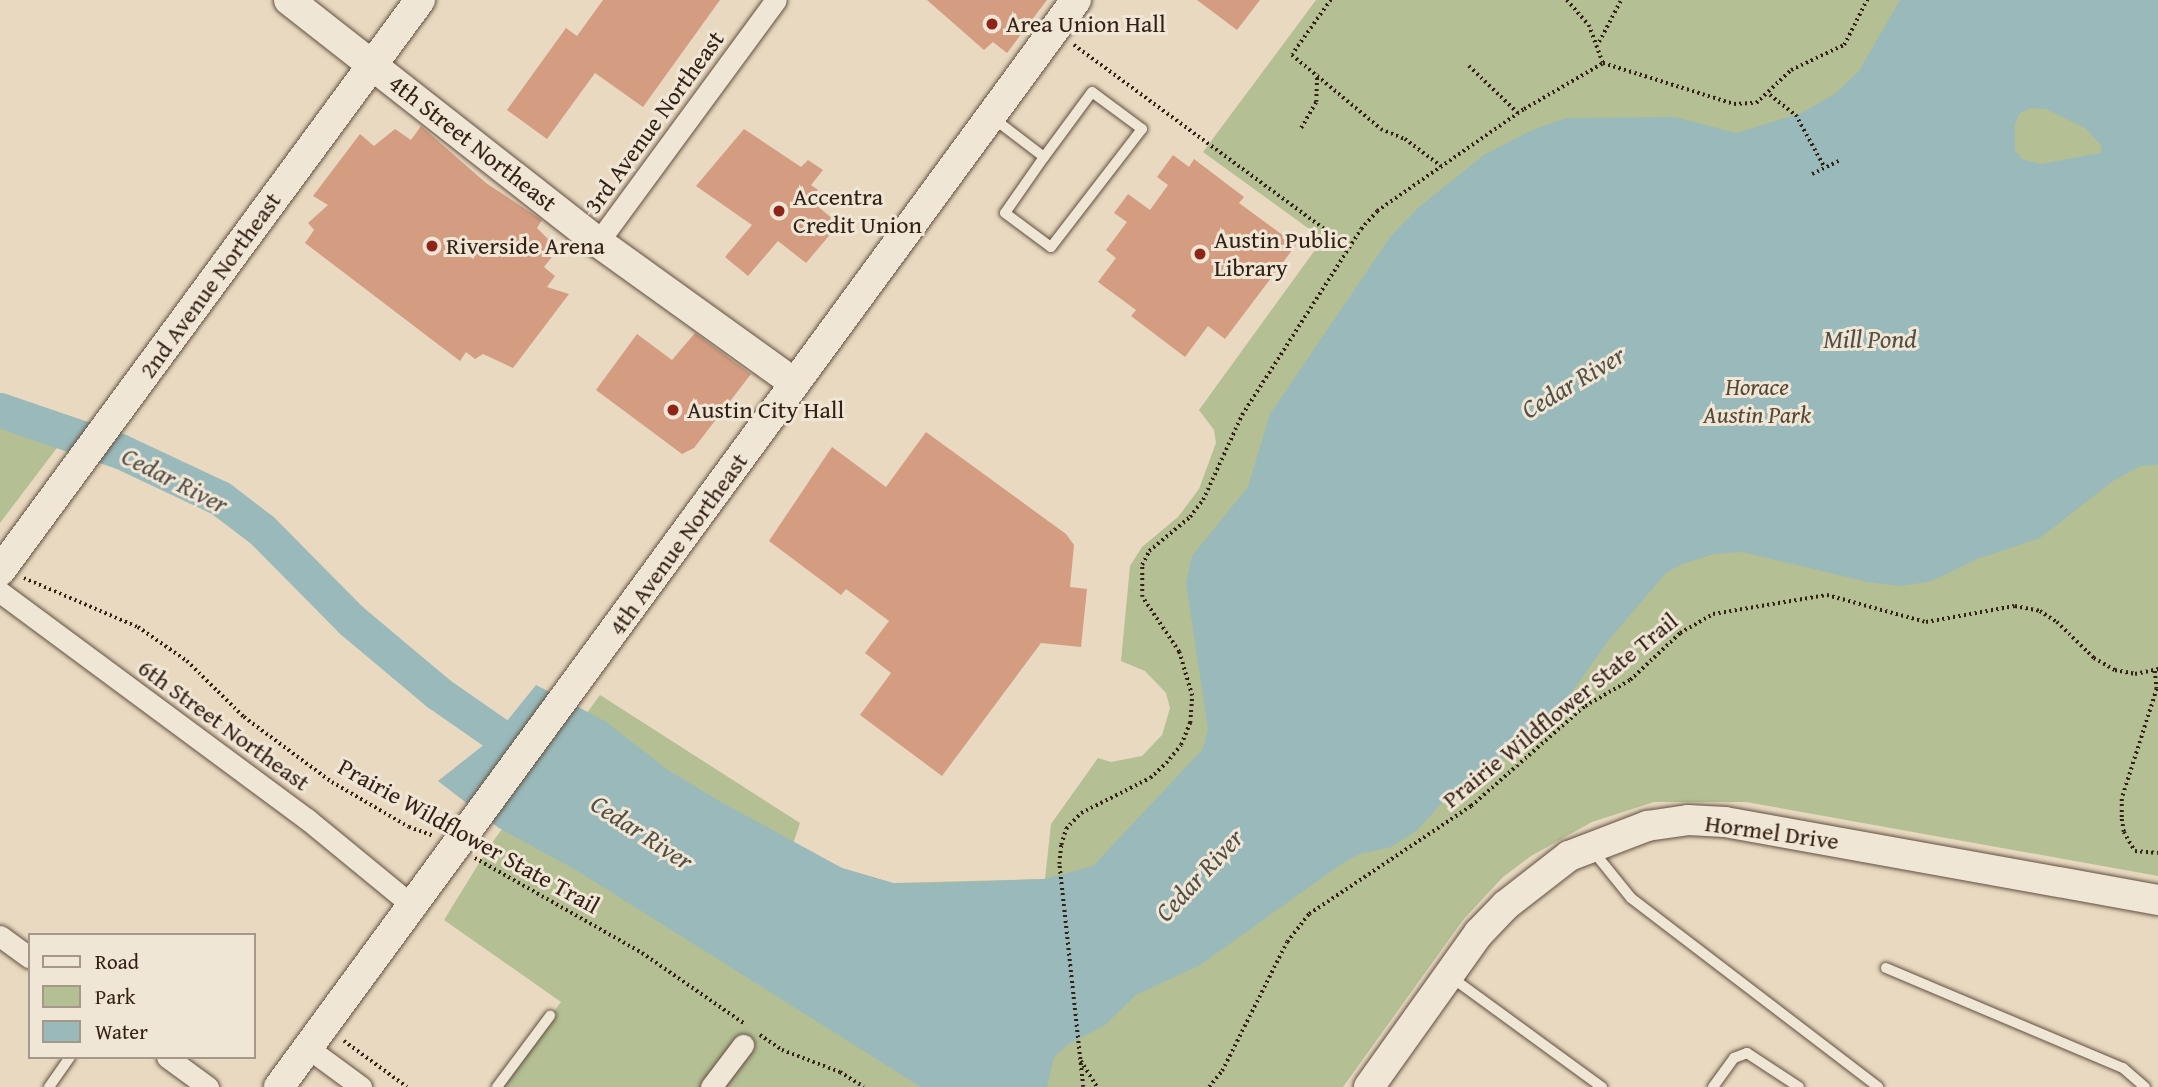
<!DOCTYPE html>
<html>
<head>
<meta charset="utf-8">
<style>
	body { margin:0 }
	#map { position:relative; width:2158px; height:1087px; overflow:hidden; background:#e8d9c0; font-family:"Gentium Book Plus",serif }
	div>[style] { position:absolute }
	.green>* { inset:0; background:#b4bf93 }
	.water>* { inset:0; background:#99b9ba }
	.river>* { height:35px; margin:-17.5px; padding:0 17.5px; transform-origin:17.5px; border-radius:17.5px; background:#99b9ba }
	.building>* { inset:0; background:#d49d81 }
	.path>* { height:3.5px; margin-top:-1.75px; transform-origin:0; background:repeating-linear-gradient(90deg,#342116 0 2px,transparent 0 5.5px) }
	.roads { filter:drop-shadow(0 0 2px #614f40) drop-shadow(0 0 2px #614f40) }
	.lane>* { height:10px; margin:-5px; padding:0 5px; transform-origin:5px; border-radius:5px; background:#f0e6d6 }
	.street>* { height:21px; margin:-10.5px; padding:0 10.5px; transform-origin:10.5px; border-radius:10.5px; background:#f0e6d6 }
	.secondary>* { height:30px; margin:-15px; padding:0 15px; transform-origin:15px; border-radius:15px; background:#f0e6d6 }
	.dots>* { width:19px; height:19px; translate:-50% -50%; box-sizing:border-box; border:4px solid #f0e6d6; border-radius:50% }
	span { translate:-50% -50%; white-space:nowrap; text-align:center; line-height:1.15; -webkit-text-stroke:6px #f0e6d6; paint-order:stroke }
	.poi-label { font-size:24px; color:#342116 }
	.left { translate:0 -50%; text-align:left }
	.street-label { font-size:24px; color:#342116 }
	.park-label { font-size:24px; color:#544835; font-style:italic }
	.water-label { font-size:26px; color:#524f47; font-style:italic }
	.legend { position:absolute; left:28px; top:933px; width:228px; height:126px; box-sizing:border-box; background:#f0e6d6; border:2px solid #a59789; margin:0; padding:9px 12px; list-style:none; font-size:21px; color:#342116 }
	.legend li { display:flex; align-items:center; gap:14px; height:35px }
	.legend b { width:35px; border:2px solid #a59789 }
</style>
</head>
<body>
<div id="map">
	<div class="green">
		<i style="clip-path:polygon(1316px 0,2158px 0,2158px 876px,1746px 802px,1654px 802px,1592px 822px,1531px 856px,1503px 877px,1463px 920px,1343px 1087px,497px 1087px,561px 1002px,444px 920px,489px 847px,600px 695px,800px 823px,793px 844px,842px 868px,893px 883px,1045px 879px,1051px 824px,1098px 758px,1111px 762px,1142px 756px,1162px 735px,1170px 708px,1166px 693px,1145px 671px,1121px 661px,1130px 566px,1142px 547px,1178px 517px,1199px 489px,1216px 443px,1214px 430px,1199px 410px,1323px 239px,1203px 152px)"></i>
		<i style="clip-path:polygon(0 410px,69px 432px,0 523px)"></i>
	</div>
	<div class="water">
		<i style="clip-path:polygon(evenodd,1900px 0,2158px 0,2158px 465px,2140px 466px,2113px 481px,2040px 538px,1977px 559px,1932px 581px,1901px 586px,1868px 582px,1742px 552px,1714px 554px,1682px 564px,1666px 573px,1608px 641px,1560px 709px,1525px 743px,1445px 800px,1416px 831px,1391px 847px,1359px 854px,1337px 867px,1200px 965px,1136px 995px,1105px 1025px,1067px 1045px,1054px 1057px,1047px 1087px,921px 1087px,576px 870px,499px 828px,438px 781px,495px 736px,536px 685px,605px 721px,668px 770px,721px 802px,842px 868px,893px 883px,930px 883px,1045px 879px,1093px 866px,1203px 749px,1208px 729px,1186px 583px,1192px 556px,1248px 487px,1270px 414px,1391px 236px,1419px 207px,1484px 155px,1530px 131px,1566px 118px,1674px 117px,1736px 133px,1802px 113px,1836px 93px,1859px 71px,1900px 0,2031px 108px,2046px 109px,2085px 128px,2102px 146px,2100px 153px,2041px 164px,2022px 159px,2015px 151px,2015px 124px,2020px 113px,2031px 108px)"></i>
	</div>
	<div class="river">
		<i style="left:0;top:410px;width:127px;rotate:18.9deg"></i>
		<i style="left:120px;top:451px;width:110px;rotate:25.2deg"></i>
		<i style="left:220px;top:498px;width:53px;rotate:37.3deg"></i>
		<i style="left:262px;top:530px;width:127px;rotate:45.3deg"></i>
		<i style="left:351px;top:620px;width:114px;rotate:40deg"></i>
		<i style="left:438px;top:693px;width:119px;rotate:34.8deg"></i>
	</div>
	<div class="building">
		<i style="clip-path:polygon(603px 0,720px 0,643px 107px,595px 73px,547px 139px,507px 110px,566px 28px,577px 36px)"></i>
		<i style="clip-path:polygon(927px 0,1047px 0,1007px 53px,993px 42px,984px 50px)"></i>
		<i style="clip-path:polygon(1197px 0,1260px 0,1237px 30px)"></i>
		<i style="clip-path:polygon(421px 126px,486px 183px,542px 220px,537px 228px,558px 249px,544px 267px,555px 276px,547px 287px,569px 294px,513px 368px,483px 354px,475px 359px,466px 352px,460px 361px,305px 243px,314px 230px,308px 223px,328px 205px,313px 196px,360px 134px,374px 146px,395px 129px,411px 140px)"></i>
		<i style="clip-path:polygon(744px 129px,801px 167px,808px 160px,823px 170px,811px 185px,818px 190px,809px 199px,839px 224px,806px 263px,778px 241px,748px 276px,725px 257px,752px 225px,696px 186px)"></i>
		<i style="clip-path:polygon(1173px 155px,1189px 167px,1194px 159px,1244px 197px,1239px 203px,1296px 245px,1225px 339px,1208px 326px,1185px 357px,1131px 316px,1136px 310px,1098px 282px,1116px 258px,1106px 250px,1127px 222px,1114px 213px,1128px 194px,1150px 210px,1168px 185px,1157px 177px)"></i>
		<i style="clip-path:polygon(695px 333px,751px 374px,694px 448px,682px 454px,596px 390px,637px 334px,672px 360px)"></i>
		<i style="clip-path:polygon(926px 432px,1066px 534px,1074px 545px,1070px 587px,1087px 589px,1081px 647px,1041px 643px,942px 776px,860px 715px,891px 673px,865px 653px,889px 621px,846px 589px,841px 595px,769px 541px,832px 447px,886px 487px)"></i>
	</div>
	<div class="path">
		<i style="left:1331px;top:0;width:67px;rotate:125.3deg"></i>
		<i style="left:1292px;top:55px;width:116px;rotate:39.7deg"></i>
		<i style="left:1381px;top:129px;width:26px;rotate:23deg"></i>
		<i style="left:1405px;top:139px;width:45px;rotate:36.9deg"></i>
		<i style="left:1567px;top:0;width:33px;rotate:49deg"></i>
		<i style="left:1589px;top:25px;width:40px;rotate:69.8deg"></i>
		<i style="left:1599px;top:42px;width:47px;rotate:-62.4deg"></i>
		<i style="left:1074px;top:45px;width:341px;rotate:36.3deg"></i>
		<i style="left:1469px;top:66px;width:68px;rotate:43.8deg"></i>
		<i style="left:1770px;top:95px;width:33px;rotate:38deg"></i>
		<i style="left:1796px;top:115px;width:60px;rotate:61.3deg"></i>
		<i style="left:1301px;top:128px;width:30px;rotate:-60deg"></i>
		<i style="left:1316px;top:102px;width:28px;rotate:-88deg"></i>
		<i style="left:1812px;top:174px;width:30px;rotate:-26deg"></i>
		<i style="left:24px;top:578px;width:124px;rotate:23.3deg"></i>
		<i style="left:138px;top:627px;width:60px;rotate:34.8deg"></i>
		<i style="left:187px;top:661px;width:80px;rotate:44.5deg"></i>
		<i style="left:244px;top:717px;width:109px;rotate:36.5deg"></i>
		<i style="left:332px;top:782px;width:89px;rotate:30.3deg"></i>
		<i style="left:409px;top:827px;width:27px;rotate:20deg"></i>
		<i style="left:2155px;top:671px;width:18px;rotate:84deg"></i>
		<i style="left:2157px;top:689px;width:115px;rotate:107.7deg"></i>
		<i style="left:2122px;top:799px;width:20px;rotate:90deg"></i>
		<i style="left:2122px;top:819px;width:13px;rotate:81deg"></i>
		<i style="left:2124px;top:832px;width:22px;rotate:60deg"></i>
		<i style="left:2135px;top:851px;width:23px;rotate:5deg"></i>
		<i style="left:475px;top:858px;width:192px;rotate:29.6deg"></i>
		<i style="left:642px;top:953px;width:125px;rotate:34.6deg"></i>
		<i style="left:760px;top:1035px;width:27px;rotate:34deg"></i>
		<i style="left:782px;top:1050px;width:62px;rotate:20.8deg"></i>
		<i style="left:840px;top:1072px;width:28px;rotate:32deg"></i>
		<i style="left:344px;top:1041px;width:78px;rotate:36.1deg"></i>
		<i style="left:1081px;top:1061px;width:31px;rotate:58deg"></i>
		<i style="left:1083px;top:1087px;width:224px;rotate:-96.1deg"></i>
		<i style="left:1059px;top:864px;width:19px;rotate:-84deg"></i>
		<i style="left:1061px;top:845px;width:17px;rotate:-73deg"></i>
		<i style="left:1066px;top:829px;width:22px;rotate:-47deg"></i>
		<i style="left:1081px;top:813px;width:77px;rotate:-26.9deg"></i>
		<i style="left:1150px;top:778px;width:22px;rotate:-43deg"></i>
		<i style="left:1166px;top:763px;width:23px;rotate:-50deg"></i>
		<i style="left:1181px;top:745px;width:24px;rotate:-68deg"></i>
		<i style="left:1190px;top:723px;width:27px;rotate:-86deg"></i>
		<i style="left:1192px;top:696px;width:46px;rotate:-106.5deg"></i>
		<i style="left:1179px;top:652px;width:66px;rotate:-123.9deg"></i>
		<i style="left:1142px;top:597px;width:32px;rotate:-90deg"></i>
		<i style="left:1142px;top:565px;width:16px;rotate:-63deg"></i>
		<i style="left:1149px;top:551px;width:53px;rotate:-39.7deg"></i>
		<i style="left:1190px;top:517px;width:21px;rotate:-53deg"></i>
		<i style="left:1203px;top:500px;width:94px;rotate:-65.4deg"></i>
		<i style="left:1242px;top:415px;width:221px;rotate:-57.4deg"></i>
		<i style="left:1361px;top:229px;width:24px;rotate:-48deg"></i>
		<i style="left:1377px;top:211px;width:179px;rotate:-34.8deg"></i>
		<i style="left:1524px;top:109px;width:91px;rotate:-30.2deg"></i>
		<i style="left:1603px;top:63px;width:137px;rotate:17.4deg"></i>
		<i style="left:1734px;top:104px;width:22px;rotate:-3deg"></i>
		<i style="left:1756px;top:103px;width:48px;rotate:-43.3deg"></i>
		<i style="left:1791px;top:70px;width:59px;rotate:-25.3deg"></i>
		<i style="left:1844px;top:45px;width:51px;rotate:-62.9deg"></i>
		<i style="left:1209px;top:1087px;width:21px;rotate:-51deg"></i>
		<i style="left:1222px;top:1071px;width:144px;rotate:-63.3deg"></i>
		<i style="left:1287px;top:942px;width:36px;rotate:-52deg"></i>
		<i style="left:1309px;top:914px;width:195px;rotate:-33.7deg"></i>
		<i style="left:1471px;top:806px;width:152px;rotate:-41.3deg"></i>
		<i style="left:1585px;top:706px;width:52px;rotate:-30deg"></i>
		<i style="left:1630px;top:680px;width:69px;rotate:-43.2deg"></i>
		<i style="left:1680px;top:633px;width:38px;rotate:-30deg"></i>
		<i style="left:1713px;top:614px;width:116px;rotate:-9.5deg"></i>
		<i style="left:1827px;top:595px;width:103px;rotate:15.3deg"></i>
		<i style="left:1926px;top:622px;width:90px;rotate:-10.2deg"></i>
		<i style="left:2015px;top:606px;width:25px;rotate:11deg"></i>
		<i style="left:2040px;top:611px;width:20px;rotate:33deg"></i>
		<i style="left:2057px;top:622px;width:52px;rotate:44.2deg"></i>
		<i style="left:2094px;top:658px;width:24px;rotate:30deg"></i>
		<i style="left:2115px;top:670px;width:20px;rotate:11deg"></i>
		<i style="left:2135px;top:674px;width:24px;rotate:-12deg"></i>
	</div>
	<div class="roads">
		<div class="lane">
			<i style="left:993px;top:118px;width:64px;rotate:37.4deg"></i>
			<i style="left:1044px;top:157px;width:68px;rotate:124.9deg"></i>
			<i style="left:1005px;top:213px;width:57px;rotate:36.5deg"></i>
			<i style="left:1051px;top:247px;width:149px;rotate:-52.4deg"></i>
			<i style="left:1142px;top:129px;width:62px;rotate:-143.5deg"></i>
			<i style="left:1092px;top:92px;width:81px;rotate:126.4deg"></i>
			<i style="left:1593px;top:851px;width:60px;rotate:51deg"></i>
			<i style="left:1631px;top:898px;width:311px;rotate:37.4deg"></i>
			<i style="left:1886px;top:968px;width:257px;rotate:22.9deg"></i>
			<i style="left:2123px;top:1068px;width:29px;rotate:41deg"></i>
			<i style="left:1451px;top:977px;width:187px;rotate:36.1deg"></i>
			<i style="left:49px;top:1087px;width:37px;rotate:-55deg"></i>
			<i style="left:497px;top:1087px;width:89px;rotate:-53.3deg"></i>
			<i style="left:1713px;top:1087px;width:36px;rotate:-54deg"></i>
			<i style="left:1734px;top:1058px;width:14px;rotate:-21deg"></i>
			<i style="left:1747px;top:1053px;width:62px;rotate:33.2deg"></i>
		</div>
		<div class="street">
			<i style="left:598px;top:242px;width:300px;rotate:-53.7deg"></i>
			<i style="left:0;top:592px;width:382px;rotate:36.5deg"></i>
			<i style="left:307px;top:819px;width:137px;rotate:39.4deg"></i>
			<i style="left:0;top:936px;width:37px;rotate:36deg"></i>
			<i style="left:308px;top:1048px;width:66px;rotate:36.3deg"></i>
			<i style="left:167px;top:1057px;width:51px;rotate:36.2deg"></i>
			<i style="left:711px;top:1087px;width:53px;rotate:-52.7deg"></i>
		</div>
		<div class="secondary">
			<i style="left:289px;top:0;width:392px;rotate:38.1deg"></i>
			<i style="left:598px;top:242px;width:241px;rotate:35.7deg"></i>
			<i style="left:0;top:571px;width:709px;rotate:-53.66deg"></i>
			<i style="left:279px;top:1087px;width:1348px;rotate:-53.75deg"></i>
			<i style="left:1369px;top:1087px;width:189px;rotate:-54.5deg"></i>
			<i style="left:1479px;top:933px;width:39px;rotate:-46deg"></i>
			<i style="left:1506px;top:905px;width:80px;rotate:-37.9deg"></i>
			<i style="left:1569px;top:856px;width:84px;rotate:-21deg"></i>
			<i style="left:1647px;top:826px;width:41px;rotate:-8.3deg"></i>
			<i style="left:1688px;top:820px;width:37px;rotate:3deg"></i>
			<i style="left:1725px;top:822px;width:440px;rotate:10.2deg"></i>
		</div>
	</div>
	<div class="dots">
		<i style="left:992px;top:24px;background:#8f2418"></i>
		<i style="left:779px;top:211px;background:#8f2418"></i>
		<i style="left:432px;top:246px;background:#8f2418"></i>
		<i style="left:1200px;top:254px;background:#8f2418"></i>
		<i style="left:673px;top:410px;background:#8f2418"></i>
	</div>
	<div class="poi-label">
		<span class="left" style="left:1006px;top:24px">Area Union Hall</span>
		<span class="left" style="left:793px;top:211px">Accentra<br>Credit Union</span>
		<span class="left" style="left:1214px;top:254px">Austin Public<br>Library</span>
		<span class="left" style="left:446px;top:246px">Riverside Arena</span>
		<span class="left" style="left:687px;top:410px">Austin City Hall</span>
	</div>
	<div class="street-label">
		<span style="left:654px;top:122px;rotate:-54deg">3rd Avenue Northeast</span>
		<span style="left:473px;top:143px;rotate:38deg">4th Street Northeast</span>
		<span style="left:210px;top:285px;rotate:-54deg">2nd Avenue Northeast</span>
		<span style="left:678px;top:544px;rotate:-54deg">4th Avenue Northeast</span>
		<span style="left:1560px;top:710px;rotate:-39deg">Prairie Wildflower State Trail</span>
		<span style="left:224px;top:725px;rotate:36deg">6th Street Northeast</span>
		<span style="left:1772px;top:832px;rotate:8deg">Hormel Drive</span>
		<span style="left:469px;top:836px;rotate:29deg">Prairie Wildflower State Trail</span>
	</div>
	<div class="park-label">
		<span style="left:1757px;top:401px">Horace<br>Austin Park</span>
	</div>
	<div class="water-label">
		<span style="left:1870px;top:339px">Mill Pond</span>
		<span style="left:1573px;top:382px;rotate:-31deg">Cedar River</span>
		<span style="left:175px;top:480px;rotate:27deg">Cedar River</span>
		<span style="left:642px;top:832px;rotate:33deg">Cedar River</span>
		<span style="left:1199px;top:875px;rotate:-47deg">Cedar River</span>
	</div>
	<ul class="legend">
	<li><b style="height:9px;background:#f0e6d6"></b>Road</li>
	<li><b style="height:19px;background:#b4bf93"></b>Park</li>
	<li><b style="height:19px;background:#99b9ba"></b>Water</li>
	</ul>
</div>
</body>
</html>
